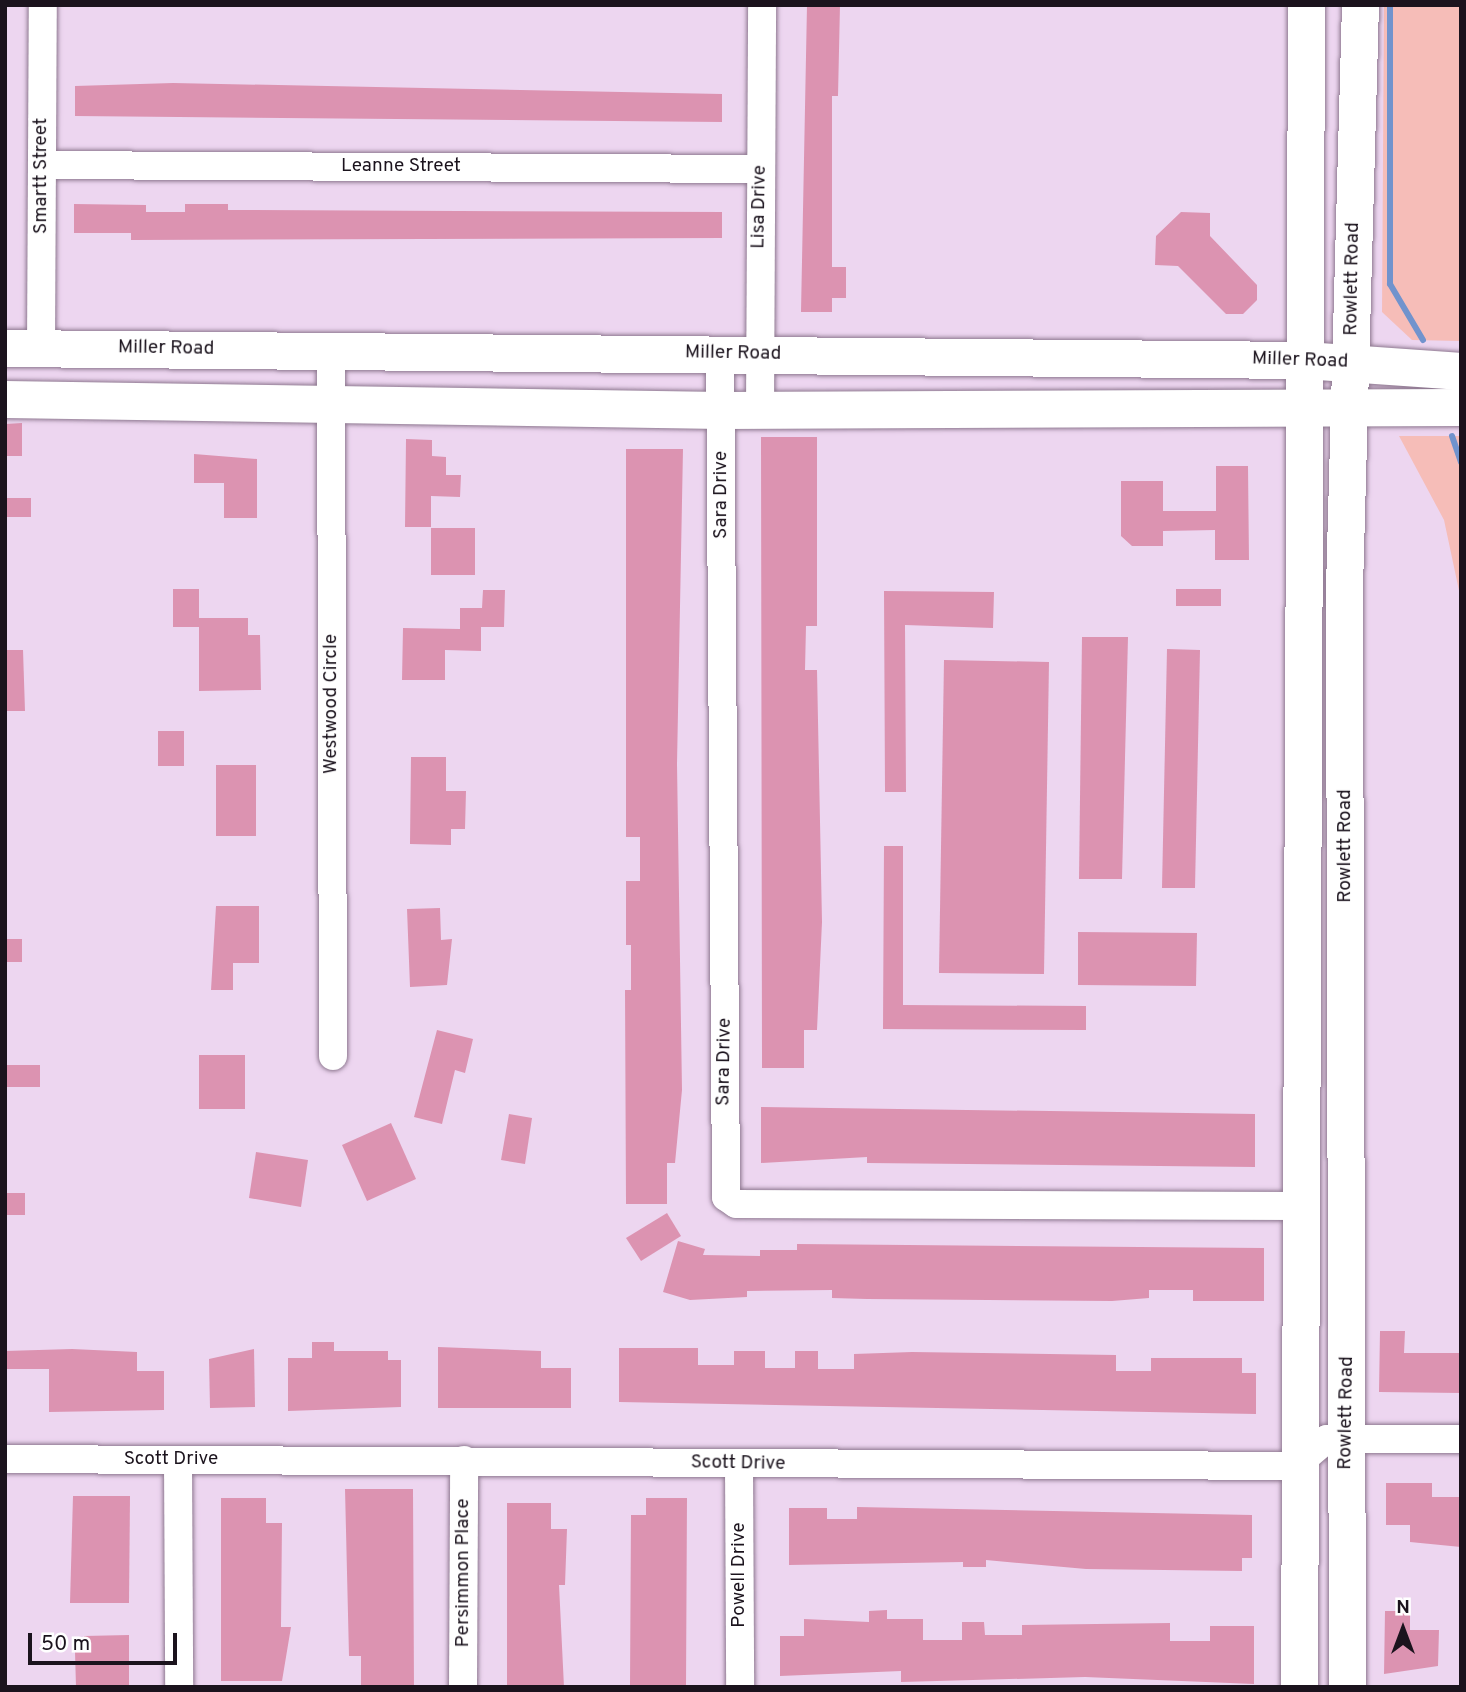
<!DOCTYPE html>
<html>
<head>
<meta charset="utf-8">
<style>
	body { margin:0 }
	#map { position:relative; width:1466px; height:1692px; overflow:hidden; background:#edd6f0; font-family:Overpass,sans-serif }
	div>[style] { position:absolute }
	.green>* { inset:0; background:#f6bdb8 }
	.stream>* { height:6px; margin:-3px; padding:0 3px; transform-origin:3px; border-radius:3px; background:#7193cd }
	.building>* { inset:0; background:#dc93b1 }
	.roads { filter:drop-shadow(0 0 2px #8e7890) drop-shadow(0 0 2px #8e7890) }
	.minor>* { height:28px; margin:-14px; padding:0 14px; transform-origin:14px; border-radius:14px; background:#fff }
	.major>* { height:37px; margin:-18.5px; padding:0 18.5px; transform-origin:18.5px; border-radius:18.5px; background:#fff }
	span { translate:-50% -50%; white-space:nowrap; text-align:center; line-height:1.15; -webkit-text-stroke:5px #fff; paint-order:stroke }
	.street-label { font-size:19px; color:#1b131d }
	.frame { position:absolute; inset:0; border:7px solid #1b131d; pointer-events:none }
	.north { position:absolute; left:1368px; top:1594px; width:70px; height:70px; -webkit-text-stroke:5px #fff; paint-order:stroke; rotate:0deg; font-size:19px; font-weight:700; line-height:28px; text-align:center; color:#1b131d }
	.north::after { content:''; display:block; margin:auto; width:24px; height:32px; background:#1b131d; clip-path:polygon(50% 0,100% 100%,50% 72%,0 100%) }
	.scale { position:absolute; left:28px; top:1633px; width:149px; height:32px; box-sizing:border-box; border:4px solid #1b131d; border-top:0; padding-left:9px; font-size:21px; line-height:24px; white-space:nowrap; color:#1b131d; -webkit-text-stroke:5px #fff; paint-order:stroke }
</style>
</head>
<body>
<div id="map">
	<div class="green">
		<i style="clip-path:polygon(1384px 5px,1461px 5px,1461px 341px,1412px 340px,1382px 312px)"></i>
		<i style="clip-path:polygon(1399px 436px,1461px 436px,1461px 600px,1444px 520px)"></i>
	</div>
	<div class="stream">
		<i style="left:1390px;top:5px;width:279px;rotate:90deg"></i>
		<i style="left:1390px;top:284px;width:65px;rotate:59.5deg"></i>
		<i style="left:1452px;top:436px;width:28px;rotate:71deg"></i>
	</div>
	<div class="building">
		<i style="clip-path:polygon(807px 5px,840px 5px,838px 96px,832px 96px,832px 267px,846px 267px,846px 298px,832px 298px,832px 312px,801px 312px)"></i>
		<i style="clip-path:polygon(173px 83px,722px 94px,722px 122px,75px 116px,75px 86px)"></i>
		<i style="clip-path:polygon(74px 204px,146px 205px,146px 212px,185px 212px,185px 204px,228px 204px,228px 210px,722px 212px,722px 238px,131px 240px,131px 233px,74px 233px)"></i>
		<i style="clip-path:polygon(1181px 212px,1210px 213px,1210px 236px,1257px 285px,1257px 300px,1243px 314px,1226px 314px,1178px 266px,1155px 265px,1156px 236px)"></i>
		<i style="clip-path:polygon(22px 423px,22px 456px,5px 456px,5px 424px)"></i>
		<i style="clip-path:polygon(761px 437px,817px 437px,817px 626px,806px 626px,805px 670px,817px 670px,822px 922px,817px 1030px,804px 1030px,804px 1068px,762px 1068px)"></i>
		<i style="clip-path:polygon(406px 439px,432px 440px,432px 456px,446px 457px,446px 475px,461px 475px,460px 497px,431px 496px,431px 527px,405px 527px)"></i>
		<i style="clip-path:polygon(626px 449px,683px 449px,677px 764px,682px 1090px,675px 1163px,667px 1163px,667px 1204px,626px 1204px,625px 990px,631px 990px,631px 945px,626px 945px,626px 881px,640px 881px,640px 837px,626px 837px)"></i>
		<i style="clip-path:polygon(194px 454px,257px 459px,257px 518px,224px 518px,224px 483px,194px 483px)"></i>
		<i style="clip-path:polygon(1216px 466px,1248px 466px,1249px 560px,1215px 560px,1215px 530px,1163px 531px,1163px 546px,1132px 546px,1121px 536px,1121px 481px,1163px 481px,1163px 511px,1216px 511px)"></i>
		<i style="clip-path:polygon(5px 498px,31px 498px,31px 517px,5px 517px)"></i>
		<i style="clip-path:polygon(431px 528px,475px 528px,475px 575px,431px 575px)"></i>
		<i style="clip-path:polygon(173px 589px,199px 589px,199px 618px,248px 618px,248px 635px,260px 635px,261px 690px,199px 691px,199px 627px,173px 627px)"></i>
		<i style="clip-path:polygon(1176px 589px,1221px 589px,1221px 606px,1176px 606px)"></i>
		<i style="clip-path:polygon(483px 590px,505px 590px,504px 627px,481px 627px,481px 651px,445px 650px,445px 680px,402px 680px,403px 628px,460px 629px,460px 608px,482px 608px)"></i>
		<i style="clip-path:polygon(884px 591px,994px 592px,993px 628px,905px 625px,906px 792px,885px 792px)"></i>
		<i style="clip-path:polygon(1082px 637px,1128px 637px,1122px 879px,1079px 879px)"></i>
		<i style="clip-path:polygon(1167px 649px,1200px 650px,1195px 888px,1162px 888px)"></i>
		<i style="clip-path:polygon(5px 650px,23px 650px,25px 711px,5px 711px)"></i>
		<i style="clip-path:polygon(944px 660px,1049px 662px,1044px 974px,939px 973px)"></i>
		<i style="clip-path:polygon(158px 731px,184px 731px,184px 766px,158px 766px)"></i>
		<i style="clip-path:polygon(411px 757px,446px 757px,446px 791px,466px 791px,465px 829px,451px 829px,451px 845px,410px 844px)"></i>
		<i style="clip-path:polygon(216px 765px,256px 765px,256px 836px,216px 836px)"></i>
		<i style="clip-path:polygon(884px 846px,903px 846px,903px 1005px,1086px 1006px,1086px 1030px,883px 1029px)"></i>
		<i style="clip-path:polygon(216px 906px,259px 906px,259px 963px,233px 963px,233px 990px,211px 990px)"></i>
		<i style="clip-path:polygon(440px 908px,441px 940px,452px 939px,447px 985px,410px 987px,407px 909px)"></i>
		<i style="clip-path:polygon(1078px 932px,1197px 933px,1196px 986px,1078px 985px)"></i>
		<i style="clip-path:polygon(5px 939px,22px 939px,22px 962px,5px 962px)"></i>
		<i style="clip-path:polygon(437px 1030px,473px 1039px,465px 1073px,455px 1070px,442px 1124px,414px 1117px)"></i>
		<i style="clip-path:polygon(199px 1055px,245px 1055px,245px 1109px,199px 1109px)"></i>
		<i style="clip-path:polygon(5px 1065px,40px 1065px,40px 1087px,5px 1087px)"></i>
		<i style="clip-path:polygon(761px 1107px,1255px 1114px,1255px 1167px,867px 1163px,867px 1157px,761px 1163px)"></i>
		<i style="clip-path:polygon(509px 1114px,532px 1118px,525px 1164px,501px 1160px)"></i>
		<i style="clip-path:polygon(391px 1123px,416px 1179px,367px 1201px,342px 1145px)"></i>
		<i style="clip-path:polygon(256px 1152px,308px 1160px,301px 1207px,249px 1198px)"></i>
		<i style="clip-path:polygon(5px 1193px,25px 1193px,25px 1215px,5px 1215px)"></i>
		<i style="clip-path:polygon(667px 1213px,681px 1236px,641px 1261px,626px 1238px)"></i>
		<i style="clip-path:polygon(678px 1241px,705px 1249px,703px 1255px,760px 1256px,760px 1250px,797px 1250px,797px 1244px,1264px 1248px,1264px 1301px,1193px 1301px,1193px 1290px,1149px 1290px,1149px 1298px,1112px 1301px,867px 1299px,832px 1298px,832px 1290px,747px 1291px,747px 1297px,690px 1300px,663px 1292px)"></i>
		<i style="clip-path:polygon(1380px 1331px,1405px 1331px,1404px 1353px,1461px 1353px,1461px 1393px,1379px 1392px)"></i>
		<i style="clip-path:polygon(312px 1342px,334px 1342px,334px 1351px,388px 1351px,388px 1360px,401px 1360px,401px 1407px,288px 1411px,288px 1358px,312px 1358px)"></i>
		<i style="clip-path:polygon(438px 1347px,541px 1351px,541px 1368px,571px 1368px,571px 1408px,438px 1408px)"></i>
		<i style="clip-path:polygon(619px 1348px,698px 1348px,698px 1365px,734px 1365px,734px 1351px,765px 1351px,765px 1368px,795px 1368px,795px 1351px,818px 1351px,818px 1369px,854px 1369px,854px 1354px,912px 1352px,1116px 1355px,1116px 1371px,1151px 1371px,1151px 1358px,1242px 1358px,1242px 1373px,1256px 1373px,1256px 1414px,619px 1402px)"></i>
		<i style="clip-path:polygon(72px 1349px,137px 1352px,137px 1371px,164px 1371px,164px 1410px,49px 1412px,49px 1369px,5px 1369px,5px 1351px)"></i>
		<i style="clip-path:polygon(254px 1349px,255px 1407px,210px 1408px,209px 1359px)"></i>
		<i style="clip-path:polygon(1386px 1483px,1432px 1483px,1432px 1497px,1461px 1497px,1461px 1547px,1410px 1542px,1410px 1525px,1386px 1525px)"></i>
		<i style="clip-path:polygon(345px 1489px,413px 1489px,414px 1687px,361px 1687px,361px 1656px,349px 1656px)"></i>
		<i style="clip-path:polygon(73px 1496px,130px 1496px,129px 1603px,70px 1603px)"></i>
		<i style="clip-path:polygon(221px 1498px,266px 1498px,266px 1523px,282px 1523px,281px 1627px,291px 1627px,282px 1681px,221px 1681px)"></i>
		<i style="clip-path:polygon(646px 1498px,687px 1498px,686px 1687px,630px 1687px,631px 1515px,646px 1515px)"></i>
		<i style="clip-path:polygon(507px 1503px,551px 1503px,551px 1529px,567px 1529px,565px 1585px,559px 1585px,564px 1687px,507px 1687px)"></i>
		<i style="clip-path:polygon(857px 1507px,1252px 1515px,1252px 1558px,1242px 1558px,1242px 1571px,1086px 1569px,986px 1560px,986px 1567px,963px 1567px,963px 1562px,789px 1565px,789px 1508px,827px 1508px,827px 1519px,857px 1519px)"></i>
		<i style="clip-path:polygon(887px 1610px,887px 1619px,923px 1619px,923px 1640px,962px 1640px,962px 1622px,984px 1622px,985px 1635px,1022px 1635px,1022px 1625px,1170px 1623px,1170px 1641px,1210px 1641px,1210px 1626px,1254px 1626px,1254px 1684px,1085px 1677px,901px 1682px,901px 1671px,780px 1676px,780px 1636px,804px 1636px,804px 1619px,869px 1622px,869px 1611px)"></i>
		<i style="clip-path:polygon(1385px 1611px,1410px 1611px,1410px 1630px,1439px 1630px,1438px 1666px,1384px 1674px)"></i>
		<i style="clip-path:polygon(129px 1635px,129px 1687px,76px 1687px,75px 1652px,84px 1652px,84px 1636px)"></i>
	</div>
	<div class="roads">
		<div class="minor">
			<i style="left:42px;top:165px;width:718px;rotate:0.32deg"></i>
			<i style="left:41px;top:347px;width:342px;rotate:-89.7deg"></i>
			<i style="left:331px;top:352px;width:704px;rotate:89.84deg"></i>
			<i style="left:720px;top:354px;width:843px;rotate:89.59deg"></i>
			<i style="left:726px;top:1197px;width:12px;rotate:35deg"></i>
			<i style="left:736px;top:1204px;width:561px;rotate:0.2deg"></i>
			<i style="left:760px;top:409px;width:404px;rotate:-89.7deg"></i>
			<i style="left:5px;top:1459px;width:1290px;rotate:0.31deg"></i>
			<i style="left:1295px;top:1466px;width:42px;rotate:-40.2deg"></i>
			<i style="left:1327px;top:1439px;width:134px"></i>
			<i style="left:178px;top:1460px;width:227px;rotate:89.7deg"></i>
			<i style="left:739px;top:1464px;width:223px;rotate:89.7deg"></i>
			<i style="left:463px;top:1687px;width:227px;rotate:-89.7deg"></i>
		</div>
		<div class="major">
			<i style="left:5px;top:348px;width:1300px;rotate:0.53deg"></i>
			<i style="left:1305px;top:360px;width:156px;rotate:4deg"></i>
			<i style="left:5px;top:399px;width:716px;rotate:0.88deg"></i>
			<i style="left:721px;top:410px;width:740px;rotate:-0.23deg"></i>
			<i style="left:1299px;top:1687px;width:1682px;rotate:-89.76deg"></i>
			<i style="left:1347px;top:1687px;width:1100px;rotate:-90.16deg"></i>
			<i style="left:1344px;top:587px;width:582px;rotate:-88.43deg"></i>
		</div>
	</div>
	<div class="street-label">
		<span style="left:401px;top:167px">Leanne Street</span>
		<span style="left:42px;top:176px;rotate:-90deg">Smartt Street</span>
		<span style="left:760px;top:207px;rotate:-89deg">Lisa Drive</span>
		<span style="left:1353px;top:279px;rotate:-89deg">Rowlett Road</span>
		<span style="left:166px;top:349px;rotate:1deg">Miller Road</span>
		<span style="left:733px;top:354px;rotate:1deg">Miller Road</span>
		<span style="left:1300px;top:361px;rotate:2deg">Miller Road</span>
		<span style="left:722px;top:495px;rotate:-90deg">Sara Drive</span>
		<span style="left:332px;top:704px;rotate:-90deg">Westwood Circle</span>
		<span style="left:1346px;top:846px;rotate:-90deg">Rowlett Road</span>
		<span style="left:725px;top:1062px;rotate:-89deg">Sara Drive</span>
		<span style="left:1347px;top:1413px;rotate:-89deg">Rowlett Road</span>
		<span style="left:171px;top:1460px">Scott Drive</span>
		<span style="left:738px;top:1464px;rotate:1deg">Scott Drive</span>
		<span style="left:464px;top:1573px;rotate:-90deg">Persimmon Place</span>
		<span style="left:740px;top:1575px;rotate:-90deg">Powell Drive</span>
	</div>
	<div class="frame"></div>
	<div class="north">N</div>
	<div class="scale">50 m</div>
</div>
</body>
</html>
